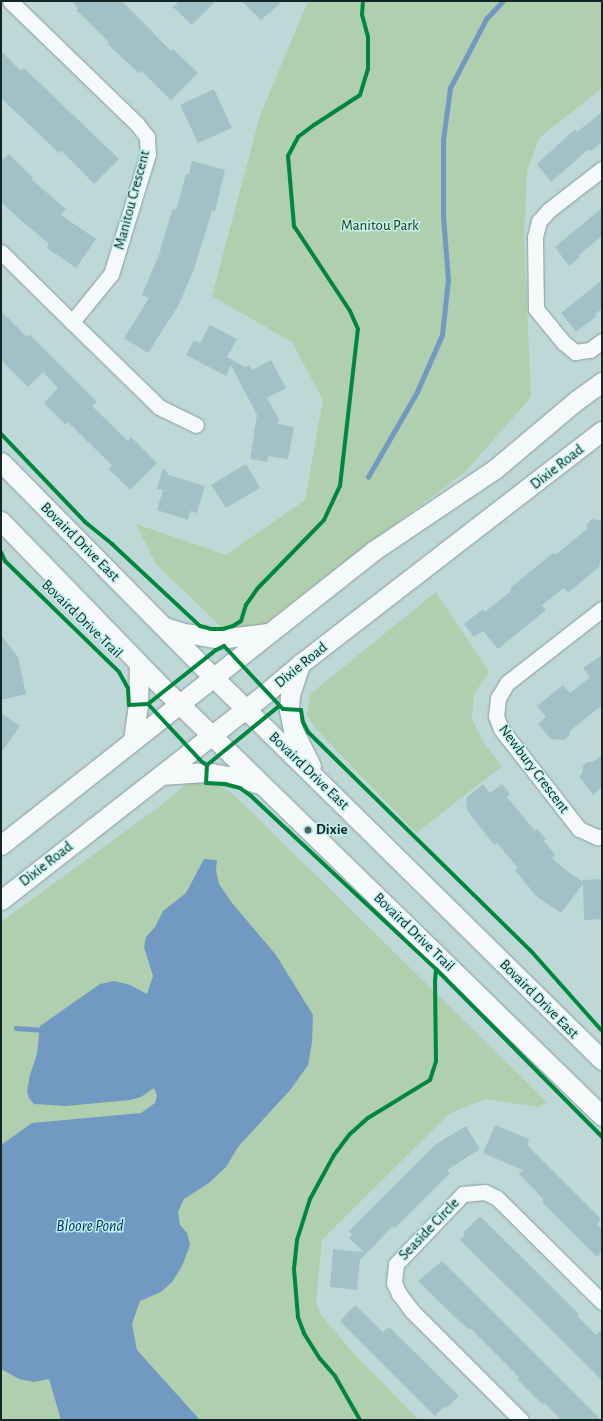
<!DOCTYPE html>
<html>
<head>
<meta charset="utf-8">
<style>
	body { margin:0 }
	#map { position:relative; width:603px; height:1421px; overflow:hidden; background:#bed8d8; font-family:"Alegreya Sans",sans-serif }
	div>[style] { position:absolute }
	.green>* { inset:0; background:#afcfae }
	.water>* { inset:0; background:#7199c1 }
	.stream>* { height:4.5px; margin:-2.25px; padding:0 2.25px; transform-origin:2.25px; border-radius:2.25px; background:#7199c1 }
	.building>* { inset:0; background:#a2c1c6 }
	.roads { filter:drop-shadow(0 0 1px #879c9c) drop-shadow(0 0 1px #879c9c) }
	.minor>* { height:15px; margin:-7.5px; padding:0 7.5px; transform-origin:7.5px; border-radius:7.5px; background:#f5f9f9 }
	.major>* { height:19px; margin:-9.5px; padding:0 9.5px; transform-origin:9.5px; border-radius:9.5px; background:#f5f9f9 }
	.cycleway>* { height:4px; margin:-2px; padding:0 2px; transform-origin:2px; border-radius:2px; background:#00873e }
	.dots>* { width:11px; height:11px; translate:-50% -50%; box-sizing:border-box; border:2px solid #c0f1ef; border-radius:50% }
	span { translate:-50% -50%; white-space:nowrap; text-align:center; line-height:1.15; -webkit-text-stroke:3px #c0f1ef; paint-order:stroke }
	.street-label { font-size:15px; color:#132726 }
	.park-label { font-size:15px; color:#223c0d }
	.poi-label { font-size:15px; color:#132726; font-weight:700 }
	.left { translate:0 -50%; text-align:left }
	.water-label { font-size:16px; color:#003165; font-style:italic }
	.frame { position:absolute; inset:0; border:2px solid #132726; pointer-events:none }
</style>
</head>
<body>
<div id="map">
	<div class="green">
		<i style="clip-path:polygon(308px 1px,602px 1px,602px 88px,539px 138px,527px 171px,524px 237px,531px 397px,465px 472px,320px 580px,239px 644px,156px 564px,136px 524px,226px 555px,305px 500px,323px 400px,292px 342px,212px 296px,260px 116px)"></i>
		<i style="clip-path:polygon(436px 592px,489px 672px,474px 694px,472px 719px,483px 742px,501px 765px,500px 768px,416px 833px,315px 728px,307px 714px,310px 694px)"></i>
		<i style="clip-path:polygon(199px 773px,202px 778px,231px 792px,547px 1102px,538px 1107px,486px 1099px,450px 1113px,322px 1240px,316px 1303px,321px 1315px,353px 1353px,419px 1420px,1px 1420px,1px 922px,160px 806px)"></i>
	</div>
	<div class="water">
		<i style="clip-path:polygon(204px 859px,217px 860px,216px 870px,219px 884px,232px 903px,276px 955px,313px 1015px,312px 1042px,308px 1065px,291px 1089px,238px 1147px,226px 1167px,209px 1183px,184px 1199px,178px 1212px,180px 1225px,187px 1233px,190px 1245px,182px 1266px,172px 1282px,161px 1292px,140px 1301px,132px 1324px,137px 1350px,200px 1420px,61px 1420px,49px 1379px,34px 1382px,19px 1379px,1px 1369px,1px 1145px,32px 1123px,141px 1113px,155px 1103px,157px 1096px,154px 1088px,141px 1097px,130px 1100px,66px 1106px,34px 1104px,29px 1098px,27px 1091px,30px 1075px,37px 1054px,40px 1026px,100px 984px,114px 981px,130px 985px,147px 994px,153px 976px,144px 947px,146px 937px,155px 927px,163px 911px,186px 893px)"></i>
	</div>
	<div class="stream">
		<i style="left:368px;top:477px;width:98px;rotate:-60deg"></i>
		<i style="left:417px;top:392px;width:62px;rotate:-66.3deg"></i>
		<i style="left:442px;top:335px;width:55px;rotate:-83.8deg"></i>
		<i style="left:448px;top:280px;width:63px;rotate:-94.5deg"></i>
		<i style="left:443px;top:217px;width:77px;rotate:-90deg"></i>
		<i style="left:443px;top:140px;width:52px;rotate:-82.3deg"></i>
		<i style="left:450px;top:88px;width:78px;rotate:-62.4deg"></i>
		<i style="left:486px;top:19px;width:25px;rotate:-47deg"></i>
		<i style="left:16px;top:1028px;width:28px;rotate:4deg"></i>
	</div>
	<div class="building">
		<i style="clip-path:polygon(71px 1px,122px 1px,171px 51px,173px 49px,198px 73px,171px 100px,141px 71px,139px 73px,119px 55px,108px 44px,109px 42px,76px 10px,78px 8px)"></i>
		<i style="clip-path:polygon(179px 1px,216px 1px,192px 25px,173px 7px)"></i>
		<i style="clip-path:polygon(241px 1px,283px 1px,261px 20px)"></i>
		<i style="clip-path:polygon(1px 51px,21px 71px,24px 68px,119px 159px,94px 184px,62px 151px,59px 153px,1px 98px)"></i>
		<i style="clip-path:polygon(214px 89px,232px 128px,198px 143px,180px 105px)"></i>
		<i style="clip-path:polygon(602px 112px,602px 142px,591px 151px,589px 149px,551px 182px,537px 164px,575px 129px,577px 132px)"></i>
		<i style="clip-path:polygon(9px 154px,33px 178px,32px 180px,66px 209px,61px 215px,96px 239px,76px 268px,47px 248px,49px 244px,16px 216px,1px 202px,1px 162px)"></i>
		<i style="clip-path:polygon(192px 161px,225px 170px,215px 211px,212px 211px,194px 269px,178px 306px,148px 353px,124px 338px,149px 298px,142px 295px,161px 250px,160px 249px,173px 209px,176px 210px,186px 174px,189px 174px)"></i>
		<i style="clip-path:polygon(602px 208px,602px 236px,579px 255px,580px 257px,569px 266px,555px 247px)"></i>
		<i style="clip-path:polygon(602px 280px,602px 309px,595px 314px,597px 316px,576px 332px,561px 313px)"></i>
		<i style="clip-path:polygon(1px 311px,27px 337px,30px 335px,97px 402px,92px 406px,128px 441px,131px 437px,157px 463px,130px 490px,109px 469px,112px 465px,91px 445px,68px 422px,65px 424px,44px 403px,58px 388px,43px 372px,28px 387px,1px 360px)"></i>
		<i style="clip-path:polygon(210px 325px,237px 339px,227px 357px,245px 367px,249px 365px,252px 370px,271px 360px,286px 388px,267px 398px,279px 419px,278px 424px,294px 427px,288px 459px,268px 456px,267px 462px,250px 459px,257px 415px,231px 365px,226px 376px,186px 355px,194px 340px,200px 343px)"></i>
		<i style="clip-path:polygon(246px 464px,260px 488px,226px 508px,211px 485px)"></i>
		<i style="clip-path:polygon(163px 468px,169px 475px,205px 486px,197px 513px,190px 511px,188px 520px,157px 510px,163px 490px,157px 489px)"></i>
		<i style="clip-path:polygon(592px 519px,602px 521px,602px 554px,599px 567px,568px 593px,564px 588px,542px 605px,546px 610px,498px 649px,483px 631px,474px 637px,464px 624px,483px 609px,485px 612px,512px 590px,510px 588px,553px 553px,555px 555px,587px 529px,587px 524px)"></i>
		<i style="clip-path:polygon(1px 635px,18px 657px,26px 694px,1px 700px)"></i>
		<i style="clip-path:polygon(602px 655px,602px 705px,570px 731px,569px 736px,564px 740px,551px 739px,538px 724px,546px 717px,537px 706px,563px 685px,570px 693px,590px 677px,583px 668px)"></i>
		<i style="clip-path:polygon(1px 713px,20px 726px,1px 753px)"></i>
		<i style="clip-path:polygon(602px 755px,602px 787px,593px 795px,579px 776px,582px 774px,583px 766px,587px 762px,593px 762px)"></i>
		<i style="clip-path:polygon(483px 784px,490px 793px,502px 784px,510px 794px,507px 797px,535px 831px,537px 829px,546px 839px,544px 841px,555px 855px,552px 858px,563px 868px,583px 882px,583px 880px,602px 879px,602px 919px,584px 920px,583px 884px,561px 913px,536px 896px,515px 870px,518px 868px,497px 843px,494px 845px,467px 810px,466px 798px)"></i>
		<i style="clip-path:polygon(495px 1125px,529px 1139px,527px 1145px,601px 1219px,597px 1224px,602px 1230px,602px 1251px,597px 1257px,542px 1202px,544px 1200px,519px 1174px,523px 1170px,483px 1153px)"></i>
		<i style="clip-path:polygon(466px 1126px,480px 1149px,447px 1170px,450px 1173px,395px 1228px,393px 1226px,360px 1260px,357px 1290px,330px 1287px,333px 1249px,364px 1252px,349px 1238px,352px 1235px,349px 1231px,436px 1144px)"></i>
		<i style="clip-path:polygon(480px 1216px,579px 1314px,577px 1316px,596px 1335px,602px 1329px,602px 1380px,460px 1240px,465px 1235px,463px 1233px)"></i>
		<i style="clip-path:polygon(442px 1261px,601px 1420px,562px 1420px,545px 1404px,543px 1405px,517px 1379px,519px 1377px,471px 1329px,470px 1330px,459px 1321px,418px 1281px)"></i>
		<i style="clip-path:polygon(355px 1305px,383px 1332px,389px 1327px,459px 1396px,446px 1408px,444px 1407px,435px 1416px,340px 1321px)"></i>
	</div>
	<div class="roads">
		<div class="minor">
			<i style="left:10px;top:1px;width:177px;rotate:44.1deg"></i>
			<i style="left:137px;top:124px;width:16px;rotate:52deg"></i>
			<i style="left:147px;top:137px;width:17px;rotate:87deg"></i>
			<i style="left:148px;top:154px;width:126px;rotate:107.1deg"></i>
			<i style="left:111px;top:274px;width:62px;rotate:129.1deg"></i>
			<i style="left:72px;top:322px;width:122px;rotate:44.3deg"></i>
			<i style="left:159px;top:407px;width:41px;rotate:25.9deg"></i>
			<i style="left:602px;top:169px;width:67px;rotate:142.3deg"></i>
			<i style="left:549px;top:210px;width:15px;rotate:132deg"></i>
			<i style="left:539px;top:221px;width:16px;rotate:104deg"></i>
			<i style="left:535px;top:237px;width:72px;rotate:89.2deg"></i>
			<i style="left:536px;top:309px;width:43px;rotate:50.7deg"></i>
			<i style="left:563px;top:342px;width:16px;rotate:40deg"></i>
			<i style="left:575px;top:352px;width:15px;rotate:-8deg"></i>
			<i style="left:590px;top:350px;width:15px;rotate:-37deg"></i>
			<i style="left:1px;top:252px;width:100px;rotate:44.6deg"></i>
			<i style="left:602px;top:609px;width:120px;rotate:142.1deg"></i>
			<i style="left:507px;top:683px;width:17px;rotate:121deg"></i>
			<i style="left:498px;top:698px;width:18px;rotate:96deg"></i>
			<i style="left:496px;top:716px;width:14px;rotate:69deg"></i>
			<i style="left:501px;top:729px;width:127px;rotate:52deg"></i>
			<i style="left:579px;top:829px;width:20px;rotate:24deg"></i>
			<i style="left:597px;top:837px;width:5px"></i>
			<i style="left:521px;top:1420px;width:154px;rotate:-135deg"></i>
			<i style="left:412px;top:1311px;width:21px;rotate:-127deg"></i>
			<i style="left:399px;top:1294px;width:12px;rotate:-114deg"></i>
			<i style="left:394px;top:1283px;width:19px;rotate:-84deg"></i>
			<i style="left:396px;top:1264px;width:97px;rotate:-46.3deg"></i>
			<i style="left:463px;top:1194px;width:22px;rotate:-5deg"></i>
			<i style="left:485px;top:1192px;width:13px;rotate:27deg"></i>
			<i style="left:497px;top:1198px;width:148px;rotate:44.7deg"></i>
		</div>
		<div class="major">
			<i style="left:1px;top:462px;width:282px;rotate:45.4deg"></i>
			<i style="left:199px;top:663px;width:566px;rotate:44.57deg"></i>
			<i style="left:1px;top:521px;width:235px;rotate:45.9deg"></i>
			<i style="left:165px;top:690px;width:610px;rotate:44.27deg"></i>
			<i style="left:165px;top:627px;width:16px;rotate:18deg"></i>
			<i style="left:180px;top:632px;width:40px;rotate:10deg"></i>
			<i style="left:219px;top:639px;width:49px;rotate:-7deg"></i>
			<i style="left:300px;top:664px;width:33px;rotate:108deg"></i>
			<i style="left:290px;top:695px;width:15px;rotate:94deg"></i>
			<i style="left:289px;top:710px;width:20px;rotate:79deg"></i>
			<i style="left:293px;top:730px;width:40px;rotate:63.4deg"></i>
			<i style="left:133px;top:740px;width:35px;rotate:-82deg"></i>
			<i style="left:138px;top:705px;width:41px;rotate:-88.6deg"></i>
			<i style="left:161px;top:775px;width:45px;rotate:-3.8deg"></i>
			<i style="left:206px;top:772px;width:35px;rotate:10deg"></i>
			<i style="left:240px;top:778px;width:21px;rotate:17deg"></i>
			<i style="left:1px;top:845px;width:474px;rotate:-38.3deg"></i>
			<i style="left:373px;top:551px;width:147px;rotate:-33.9deg"></i>
			<i style="left:495px;top:469px;width:107px;rotate:-40.1deg"></i>
			<i style="left:577px;top:400px;width:31px;rotate:-36deg"></i>
			<i style="left:1px;top:900px;width:338px;rotate:-38deg"></i>
			<i style="left:267px;top:692px;width:43px;rotate:-40.3deg"></i>
			<i style="left:300px;top:664px;width:381px;rotate:-37.7deg"></i>
		</div>
	</div>
	<div class="cycleway">
		<i style="left:1px;top:434px;width:122px;rotate:46.3deg"></i>
		<i style="left:85px;top:522px;width:35px;rotate:39deg"></i>
		<i style="left:112px;top:544px;width:120px;rotate:43deg"></i>
		<i style="left:200px;top:626px;width:11px;rotate:15deg"></i>
		<i style="left:211px;top:629px;width:12px"></i>
		<i style="left:223px;top:629px;width:10px;rotate:-17deg"></i>
		<i style="left:233px;top:626px;width:9px;rotate:-32deg"></i>
		<i style="left:241px;top:621px;width:17px;rotate:-73deg"></i>
		<i style="left:246px;top:605px;width:19px;rotate:-55deg"></i>
		<i style="left:257px;top:589px;width:96px;rotate:-45.8deg"></i>
		<i style="left:324px;top:520px;width:38px;rotate:-65deg"></i>
		<i style="left:340px;top:486px;width:158px;rotate:-83.5deg"></i>
		<i style="left:358px;top:329px;width:20px;rotate:-114deg"></i>
		<i style="left:350px;top:311px;width:102px;rotate:-123.4deg"></i>
		<i style="left:294px;top:226px;width:70px;rotate:-94.9deg"></i>
		<i style="left:288px;top:156px;width:21px;rotate:-62deg"></i>
		<i style="left:298px;top:137px;width:20px;rotate:-37deg"></i>
		<i style="left:314px;top:125px;width:55px;rotate:-33.1deg"></i>
		<i style="left:360px;top:95px;width:27px;rotate:-73deg"></i>
		<i style="left:368px;top:69px;width:32px;rotate:-90deg"></i>
		<i style="left:368px;top:37px;width:23px;rotate:-105deg"></i>
		<i style="left:362px;top:15px;width:14px;rotate:-86deg"></i>
		<i style="left:1px;top:552px;width:10px;rotate:66deg"></i>
		<i style="left:5px;top:561px;width:159px;rotate:44.2deg"></i>
		<i style="left:119px;top:672px;width:18px;rotate:61deg"></i>
		<i style="left:128px;top:688px;width:17px;rotate:87deg"></i>
		<i style="left:129px;top:705px;width:19px;rotate:-3deg"></i>
		<i style="left:224px;top:646px;width:86px;rotate:46.9deg"></i>
		<i style="left:283px;top:709px;width:18px;rotate:3deg"></i>
		<i style="left:301px;top:710px;width:12px;rotate:81deg"></i>
		<i style="left:303px;top:722px;width:11px;rotate:63deg"></i>
		<i style="left:308px;top:732px;width:313px;rotate:44.5deg"></i>
		<i style="left:531px;top:951px;width:107px;rotate:48.4deg"></i>
		<i style="left:148px;top:704px;width:79px;rotate:47deg"></i>
		<i style="left:202px;top:762px;width:6px;rotate:31deg"></i>
		<i style="left:207px;top:765px;width:18px;rotate:93deg"></i>
		<i style="left:206px;top:783px;width:19px;rotate:3deg"></i>
		<i style="left:225px;top:784px;width:16px;rotate:15deg"></i>
		<i style="left:240px;top:788px;width:14px;rotate:36deg"></i>
		<i style="left:251px;top:796px;width:253px;rotate:43.1deg"></i>
		<i style="left:436px;top:969px;width:236px;rotate:45.3deg"></i>
		<i style="left:148px;top:704px;width:87px;rotate:-38.5deg"></i>
		<i style="left:216px;top:650px;width:9px;rotate:-27deg"></i>
		<i style="left:207px;top:765px;width:93px;rotate:-39.3deg"></i>
		<i style="left:360px;top:1420px;width:51px;rotate:-119.6deg"></i>
		<i style="left:335px;top:1376px;width:23px;rotate:-131deg"></i>
		<i style="left:320px;top:1359px;width:31px;rotate:-122deg"></i>
		<i style="left:304px;top:1333px;width:17px;rotate:-111deg"></i>
		<i style="left:298px;top:1317px;width:48px;rotate:-94.8deg"></i>
		<i style="left:294px;top:1269px;width:29px;rotate:-84deg"></i>
		<i style="left:297px;top:1240px;width:43px;rotate:-72.4deg"></i>
		<i style="left:310px;top:1199px;width:50px;rotate:-61.4deg"></i>
		<i style="left:334px;top:1155px;width:26px;rotate:-53deg"></i>
		<i style="left:350px;top:1134px;width:24px;rotate:-42deg"></i>
		<i style="left:368px;top:1118px;width:73px;rotate:-31.5deg"></i>
		<i style="left:430px;top:1080px;width:20px;rotate:-72deg"></i>
		<i style="left:436px;top:1061px;width:80px;rotate:-90.7deg"></i>
		<i style="left:435px;top:981px;width:12px;rotate:-85deg"></i>
	</div>
	<div class="dots">
		<i style="left:308px;top:830px;background:#4f6564"></i>
	</div>
	<div class="street-label">
		<span style="left:132px;top:200px;rotate:-75deg">Manitou Crescent</span>
		<span style="left:557px;top:467px;rotate:-38deg">Dixie Road</span>
		<span style="left:80px;top:542px;rotate:45deg">Bovaird Drive East</span>
		<span style="left:82px;top:619px;rotate:44deg">Bovaird Drive Trail</span>
		<span style="left:301px;top:665px;rotate:-39deg">Dixie Road</span>
		<span style="left:534px;top:769px;rotate:53deg">Newbury Crescent</span>
		<span style="left:309px;top:771px;rotate:44deg">Bovaird Drive East</span>
		<span style="left:46px;top:864px;rotate:-38deg">Dixie Road</span>
		<span style="left:414px;top:932px;rotate:44deg">Bovaird Drive Trail</span>
		<span style="left:539px;top:999px;rotate:45deg">Bovaird Drive East</span>
		<span style="left:429px;top:1229px;rotate:-46deg">Seaside Circle</span>
	</div>
	<div class="park-label">
		<span style="left:380px;top:226px">Manitou Park</span>
	</div>
	<div class="poi-label">
		<span class="left" style="left:316px;top:830px">Dixie</span>
	</div>
	<div class="water-label">
		<span style="left:90px;top:1226px">Bloore Pond</span>
	</div>
	<div class="frame"></div>
</div>
</body>
</html>
